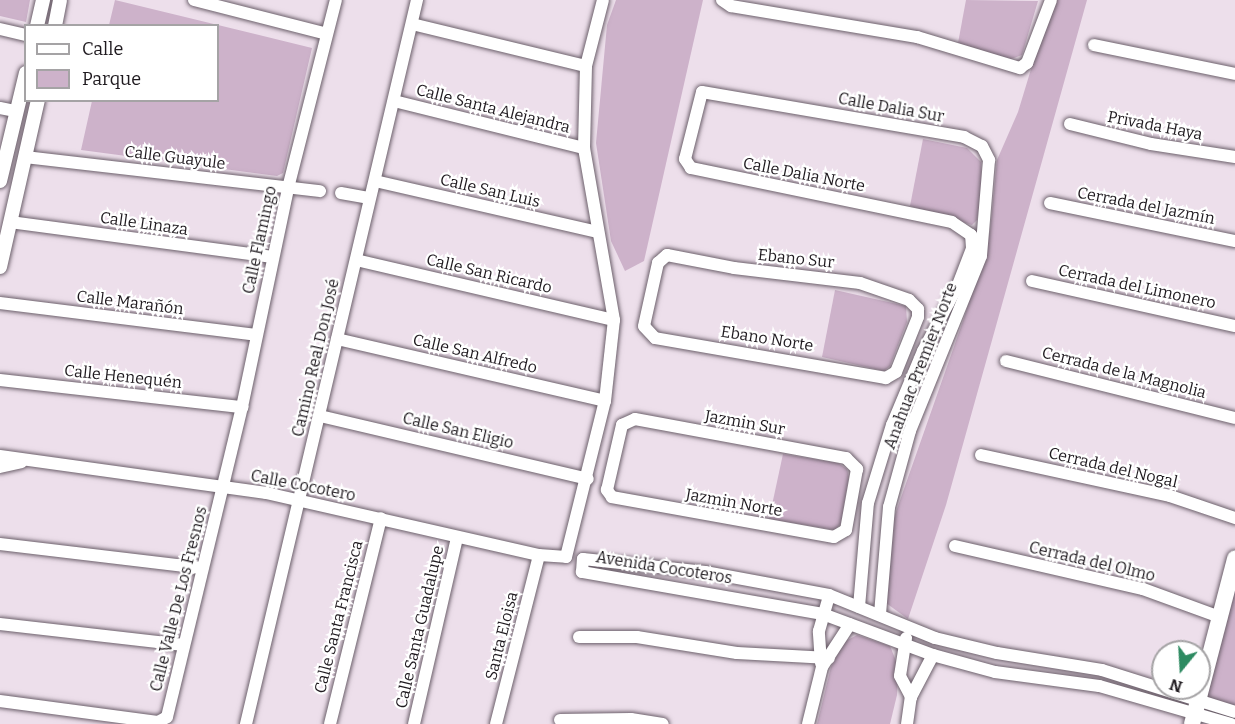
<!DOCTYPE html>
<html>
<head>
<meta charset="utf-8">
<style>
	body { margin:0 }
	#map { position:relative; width:1235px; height:724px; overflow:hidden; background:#eddfeb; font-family:Bitter,serif }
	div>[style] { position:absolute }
	.green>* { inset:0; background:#cdb2ca }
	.roads { filter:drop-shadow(0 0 2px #6c606b) drop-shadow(0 0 2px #6c606b) }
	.minor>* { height:12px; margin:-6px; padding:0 6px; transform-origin:6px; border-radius:6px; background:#fff }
	.tertiary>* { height:14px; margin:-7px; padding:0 7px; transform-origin:7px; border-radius:7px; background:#fff }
	.secondary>* { height:16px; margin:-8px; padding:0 8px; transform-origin:8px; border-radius:8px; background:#fff }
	span { translate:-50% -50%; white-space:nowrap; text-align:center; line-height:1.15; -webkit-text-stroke:4.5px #fff; paint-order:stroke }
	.street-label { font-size:16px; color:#1f1a1f }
	.legend { position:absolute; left:24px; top:24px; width:195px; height:78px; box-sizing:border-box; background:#fff; border:2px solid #a5a3a5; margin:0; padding:8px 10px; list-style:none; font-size:18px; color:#1f1a1f }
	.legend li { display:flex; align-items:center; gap:12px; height:30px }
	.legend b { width:30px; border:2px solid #a5a3a5 }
	.north { position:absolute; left:1151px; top:640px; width:60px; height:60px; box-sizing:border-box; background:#fff; border:2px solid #a5a3a5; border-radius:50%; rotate:198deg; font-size:16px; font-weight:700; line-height:24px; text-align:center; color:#1f1a1f }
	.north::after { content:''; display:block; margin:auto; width:21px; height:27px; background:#2d8a61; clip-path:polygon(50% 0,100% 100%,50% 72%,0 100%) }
</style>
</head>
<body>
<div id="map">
	<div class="green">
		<i style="clip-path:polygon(0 0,30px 0,26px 22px,0 16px)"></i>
		<i style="clip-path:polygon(115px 0,312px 48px,283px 173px,277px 176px,81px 150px,92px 101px,218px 100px,218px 26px,109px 25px)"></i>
		<i style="clip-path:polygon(616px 0,703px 0,644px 261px,625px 271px,611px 241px,596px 143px,607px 25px)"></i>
		<i style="clip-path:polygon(966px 0,1038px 1px,1022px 55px,1006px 61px,958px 43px)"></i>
		<i style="clip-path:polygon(1052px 0,1087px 0,946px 505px,908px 619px,886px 603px,891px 526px,964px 318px,990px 231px,997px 160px,1018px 112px)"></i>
		<i style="clip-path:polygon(923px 139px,967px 148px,981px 162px,982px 191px,977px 220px,972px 225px,910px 206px)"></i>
		<i style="clip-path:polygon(835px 290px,906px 306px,907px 322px,890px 366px,884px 371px,822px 357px)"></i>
		<i style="clip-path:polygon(783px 454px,838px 463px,847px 469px,849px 477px,841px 523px,835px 530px,769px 519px)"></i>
		<i style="clip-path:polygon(1235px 590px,1235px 709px,1212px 702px,1207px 696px)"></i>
		<i style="clip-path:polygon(857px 635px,890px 646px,898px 666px,897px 695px,890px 724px,817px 724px,831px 667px,844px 642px)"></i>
	</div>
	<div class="roads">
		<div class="minor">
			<i style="left:194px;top:0;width:137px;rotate:14.3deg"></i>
			<i style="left:722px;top:0;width:11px;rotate:34deg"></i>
			<i style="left:731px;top:6px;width:189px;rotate:9.5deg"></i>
			<i style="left:917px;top:37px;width:108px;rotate:16.8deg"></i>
			<i style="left:1020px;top:68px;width:9px;rotate:-36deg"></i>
			<i style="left:1027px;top:63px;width:67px;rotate:-69.1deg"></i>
			<i style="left:412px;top:24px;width:179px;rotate:13.6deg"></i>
			<i style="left:0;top:29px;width:27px;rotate:13deg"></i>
			<i style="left:1094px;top:45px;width:144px;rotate:11.6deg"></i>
			<i style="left:394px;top:101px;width:196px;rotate:13.9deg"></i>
			<i style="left:0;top:108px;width:16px;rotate:11deg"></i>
			<i style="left:1070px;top:124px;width:83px;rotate:13.9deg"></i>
			<i style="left:1151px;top:144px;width:85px;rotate:8.8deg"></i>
			<i style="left:25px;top:157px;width:297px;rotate:6.6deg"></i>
			<i style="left:375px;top:181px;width:229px;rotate:12.9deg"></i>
			<i style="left:341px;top:193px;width:29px;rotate:10deg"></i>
			<i style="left:1050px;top:203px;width:189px;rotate:11.6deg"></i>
			<i style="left:10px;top:222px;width:265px;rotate:7.6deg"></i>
			<i style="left:667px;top:255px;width:68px;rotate:11deg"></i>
			<i style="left:734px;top:268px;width:127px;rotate:6.8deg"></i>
			<i style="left:860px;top:283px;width:52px;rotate:19.1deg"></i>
			<i style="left:909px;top:300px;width:13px;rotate:45deg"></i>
			<i style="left:918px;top:309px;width:8px;rotate:90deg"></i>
			<i style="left:918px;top:317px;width:59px;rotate:111.8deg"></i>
			<i style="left:896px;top:372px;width:12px;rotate:149deg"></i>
			<i style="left:886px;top:378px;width:234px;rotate:-170.2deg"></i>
			<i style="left:655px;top:338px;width:16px;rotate:-133deg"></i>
			<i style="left:644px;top:326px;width:65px;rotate:-77.5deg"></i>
			<i style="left:658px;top:263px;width:12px;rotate:-42deg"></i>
			<i style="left:356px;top:260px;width:265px;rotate:13.1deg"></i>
			<i style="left:1032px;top:281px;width:208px;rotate:12.5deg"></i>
			<i style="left:0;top:303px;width:258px;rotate:7.1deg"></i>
			<i style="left:337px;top:339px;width:275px;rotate:13deg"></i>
			<i style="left:1006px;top:361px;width:236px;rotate:14deg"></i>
			<i style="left:0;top:380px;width:244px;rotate:6.4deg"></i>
			<i style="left:320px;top:416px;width:275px;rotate:13.2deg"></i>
			<i style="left:635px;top:419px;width:215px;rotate:10.5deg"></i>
			<i style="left:846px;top:458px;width:16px;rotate:45deg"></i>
			<i style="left:857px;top:469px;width:62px;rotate:100.2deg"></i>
			<i style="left:846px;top:530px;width:14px;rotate:150deg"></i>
			<i style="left:834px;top:537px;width:226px;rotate:-169.8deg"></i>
			<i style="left:612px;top:497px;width:9px;rotate:-126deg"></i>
			<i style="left:607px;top:490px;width:67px;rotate:-77deg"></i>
			<i style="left:622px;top:425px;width:14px;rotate:-25deg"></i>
			<i style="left:981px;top:455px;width:193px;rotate:12.2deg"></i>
			<i style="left:1170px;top:496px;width:69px;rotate:18.7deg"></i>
			<i style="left:0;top:456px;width:269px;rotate:7.9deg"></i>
			<i style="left:266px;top:493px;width:280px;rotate:12.8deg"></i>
			<i style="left:539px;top:555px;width:27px;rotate:4deg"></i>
			<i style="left:566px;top:557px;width:161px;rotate:-76deg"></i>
			<i style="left:605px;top:401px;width:81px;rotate:-83.7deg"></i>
			<i style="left:614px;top:320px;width:175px;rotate:-99.9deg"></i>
			<i style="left:584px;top:148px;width:82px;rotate:-88.6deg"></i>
			<i style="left:586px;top:66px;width:68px;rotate:-75.6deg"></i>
			<i style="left:0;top:467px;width:22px;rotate:-13deg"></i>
			<i style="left:0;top:544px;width:203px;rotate:6.8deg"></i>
			<i style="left:955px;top:546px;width:193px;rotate:12.9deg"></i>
			<i style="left:1143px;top:589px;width:82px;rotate:20deg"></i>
			<i style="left:859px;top:607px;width:104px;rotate:-85.1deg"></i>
			<i style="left:868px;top:503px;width:82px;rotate:-72.9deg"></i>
			<i style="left:892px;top:425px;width:80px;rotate:-67.3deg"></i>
			<i style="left:923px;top:351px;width:75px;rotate:-62.1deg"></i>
			<i style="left:958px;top:285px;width:40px;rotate:-69deg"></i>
			<i style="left:972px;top:248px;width:13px;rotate:-94deg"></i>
			<i style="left:971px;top:235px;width:23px;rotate:-146deg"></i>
			<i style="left:952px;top:222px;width:267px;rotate:-168.3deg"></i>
			<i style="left:691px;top:168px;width:11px;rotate:-124deg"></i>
			<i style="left:685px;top:159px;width:69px;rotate:-75.8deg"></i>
			<i style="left:702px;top:92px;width:266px;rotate:9.7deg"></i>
			<i style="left:964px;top:137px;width:20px;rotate:27deg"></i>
			<i style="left:982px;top:146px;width:16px;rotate:63deg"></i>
			<i style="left:989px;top:160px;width:96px;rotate:94.8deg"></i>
			<i style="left:981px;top:256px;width:189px;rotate:112.1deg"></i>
			<i style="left:910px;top:431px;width:79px;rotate:105.4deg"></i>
			<i style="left:889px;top:507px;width:108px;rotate:94.8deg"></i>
			<i style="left:0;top:624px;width:185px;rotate:6.5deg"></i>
			<i style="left:579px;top:637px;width:58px"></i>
			<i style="left:637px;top:637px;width:101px;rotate:9.1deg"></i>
			<i style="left:737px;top:653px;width:92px;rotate:3.1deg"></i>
			<i style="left:906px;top:638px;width:38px;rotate:99deg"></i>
			<i style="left:900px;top:676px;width:24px;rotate:62deg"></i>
			<i style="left:821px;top:663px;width:32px;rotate:-94deg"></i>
			<i style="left:819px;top:631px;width:37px;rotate:-74deg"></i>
			<i style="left:0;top:701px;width:159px;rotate:7.6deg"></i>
			<i style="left:158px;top:722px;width:10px;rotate:-29deg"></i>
			<i style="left:167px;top:717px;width:319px;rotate:-76.4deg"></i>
			<i style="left:242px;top:407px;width:224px;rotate:-78.1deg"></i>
			<i style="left:288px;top:188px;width:194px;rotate:-75.7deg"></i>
			<i style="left:560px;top:720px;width:71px;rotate:-0.8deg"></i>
			<i style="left:631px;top:719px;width:32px;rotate:9deg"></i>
			<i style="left:246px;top:724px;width:744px;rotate:-76.71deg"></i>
			<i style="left:330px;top:724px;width:212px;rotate:-76.1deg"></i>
			<i style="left:414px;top:724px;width:191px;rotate:-77deg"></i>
			<i style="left:496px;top:724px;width:174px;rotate:-75.7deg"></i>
			<i style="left:808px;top:724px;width:59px;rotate:-76.2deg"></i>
			<i style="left:822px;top:667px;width:51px;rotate:-56.9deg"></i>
			<i style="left:907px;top:724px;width:27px;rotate:-82deg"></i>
			<i style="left:911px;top:697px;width:47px;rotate:-62.4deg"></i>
			<i style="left:1231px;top:724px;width:137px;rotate:-163.9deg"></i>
			<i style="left:1099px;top:686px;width:105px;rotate:-172.3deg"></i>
			<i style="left:995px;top:672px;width:64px;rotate:-164.7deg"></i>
			<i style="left:933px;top:655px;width:117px;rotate:-159.6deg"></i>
			<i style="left:823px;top:614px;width:245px;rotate:-170.1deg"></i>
			<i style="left:582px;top:572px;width:13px;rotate:-86deg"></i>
			<i style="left:583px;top:559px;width:123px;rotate:6.1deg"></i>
			<i style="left:705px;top:572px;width:126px;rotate:10.5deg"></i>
			<i style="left:829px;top:595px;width:114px;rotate:22.1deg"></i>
			<i style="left:935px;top:638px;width:64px;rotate:13.6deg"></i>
			<i style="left:997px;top:653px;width:106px;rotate:9.2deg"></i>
			<i style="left:1102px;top:670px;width:139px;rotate:17.5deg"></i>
		</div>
		<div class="tertiary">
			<i style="left:37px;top:26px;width:27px;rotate:-77deg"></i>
			<i style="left:55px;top:26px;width:26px;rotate:-79deg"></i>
			<i style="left:0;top:181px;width:111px;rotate:-76.5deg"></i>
			<i style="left:0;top:267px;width:171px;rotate:-77.2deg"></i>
		</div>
		<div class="secondary">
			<i style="left:1192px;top:724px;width:171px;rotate:-75.4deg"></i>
		</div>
	</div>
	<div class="street-label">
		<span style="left:891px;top:108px;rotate:10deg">Calle Dalia Sur</span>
		<span style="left:493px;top:109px;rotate:14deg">Calle Santa Alejandra</span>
		<span style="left:1155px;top:126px;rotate:11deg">Privada Haya</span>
		<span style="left:175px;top:158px;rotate:7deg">Calle Guayule</span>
		<span style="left:804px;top:175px;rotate:11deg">Calle Dalia Norte</span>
		<span style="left:490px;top:191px;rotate:13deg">Calle San Luis</span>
		<span style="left:1146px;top:206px;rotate:11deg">Cerrada del Jazmín</span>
		<span style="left:144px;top:224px;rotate:8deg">Calle Linaza</span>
		<span style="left:260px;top:240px;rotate:-78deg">Calle Flamingo</span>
		<span style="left:796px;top:259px;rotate:6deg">Ebano Sur</span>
		<span style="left:489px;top:274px;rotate:13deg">Calle San Ricardo</span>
		<span style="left:1137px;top:287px;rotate:12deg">Cerrada del Limonero</span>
		<span style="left:130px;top:303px;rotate:7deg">Calle Marañón</span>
		<span style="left:767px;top:339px;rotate:9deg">Ebano Norte</span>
		<span style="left:475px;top:354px;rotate:13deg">Calle San Alfredo</span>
		<span style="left:316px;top:358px;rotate:-77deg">Camino Real Don José</span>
		<span style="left:921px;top:366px;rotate:-69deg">Anahuac Premier Norte</span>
		<span style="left:1124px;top:373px;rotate:14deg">Cerrada de la Magnolia</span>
		<span style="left:123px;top:377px;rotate:6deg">Calle Henequén</span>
		<span style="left:745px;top:423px;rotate:10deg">Jazmin Sur</span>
		<span style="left:458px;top:431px;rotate:13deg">Calle San Eligio</span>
		<span style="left:1113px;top:468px;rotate:13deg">Cerrada del Nogal</span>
		<span style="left:303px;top:486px;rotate:11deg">Calle Cocotero</span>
		<span style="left:734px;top:503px;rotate:10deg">Jazmin Norte</span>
		<span style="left:1092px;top:562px;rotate:13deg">Cerrada del Olmo</span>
		<span style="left:664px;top:568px;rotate:9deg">Avenida Cocoteros</span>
		<span style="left:179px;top:599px;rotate:-76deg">Calle Valle De Los Fresnos</span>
		<span style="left:339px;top:617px;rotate:-76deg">Calle Santa Francisca</span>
		<span style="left:420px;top:627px;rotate:-77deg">Calle Santa Guadalupe</span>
		<span style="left:502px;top:636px;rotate:-76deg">Santa Eloisa</span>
	</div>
	<ul class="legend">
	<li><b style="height:8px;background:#fff"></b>Calle</li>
	<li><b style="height:16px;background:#cdb2ca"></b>Parque</li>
	</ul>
	<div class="north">N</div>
</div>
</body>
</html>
